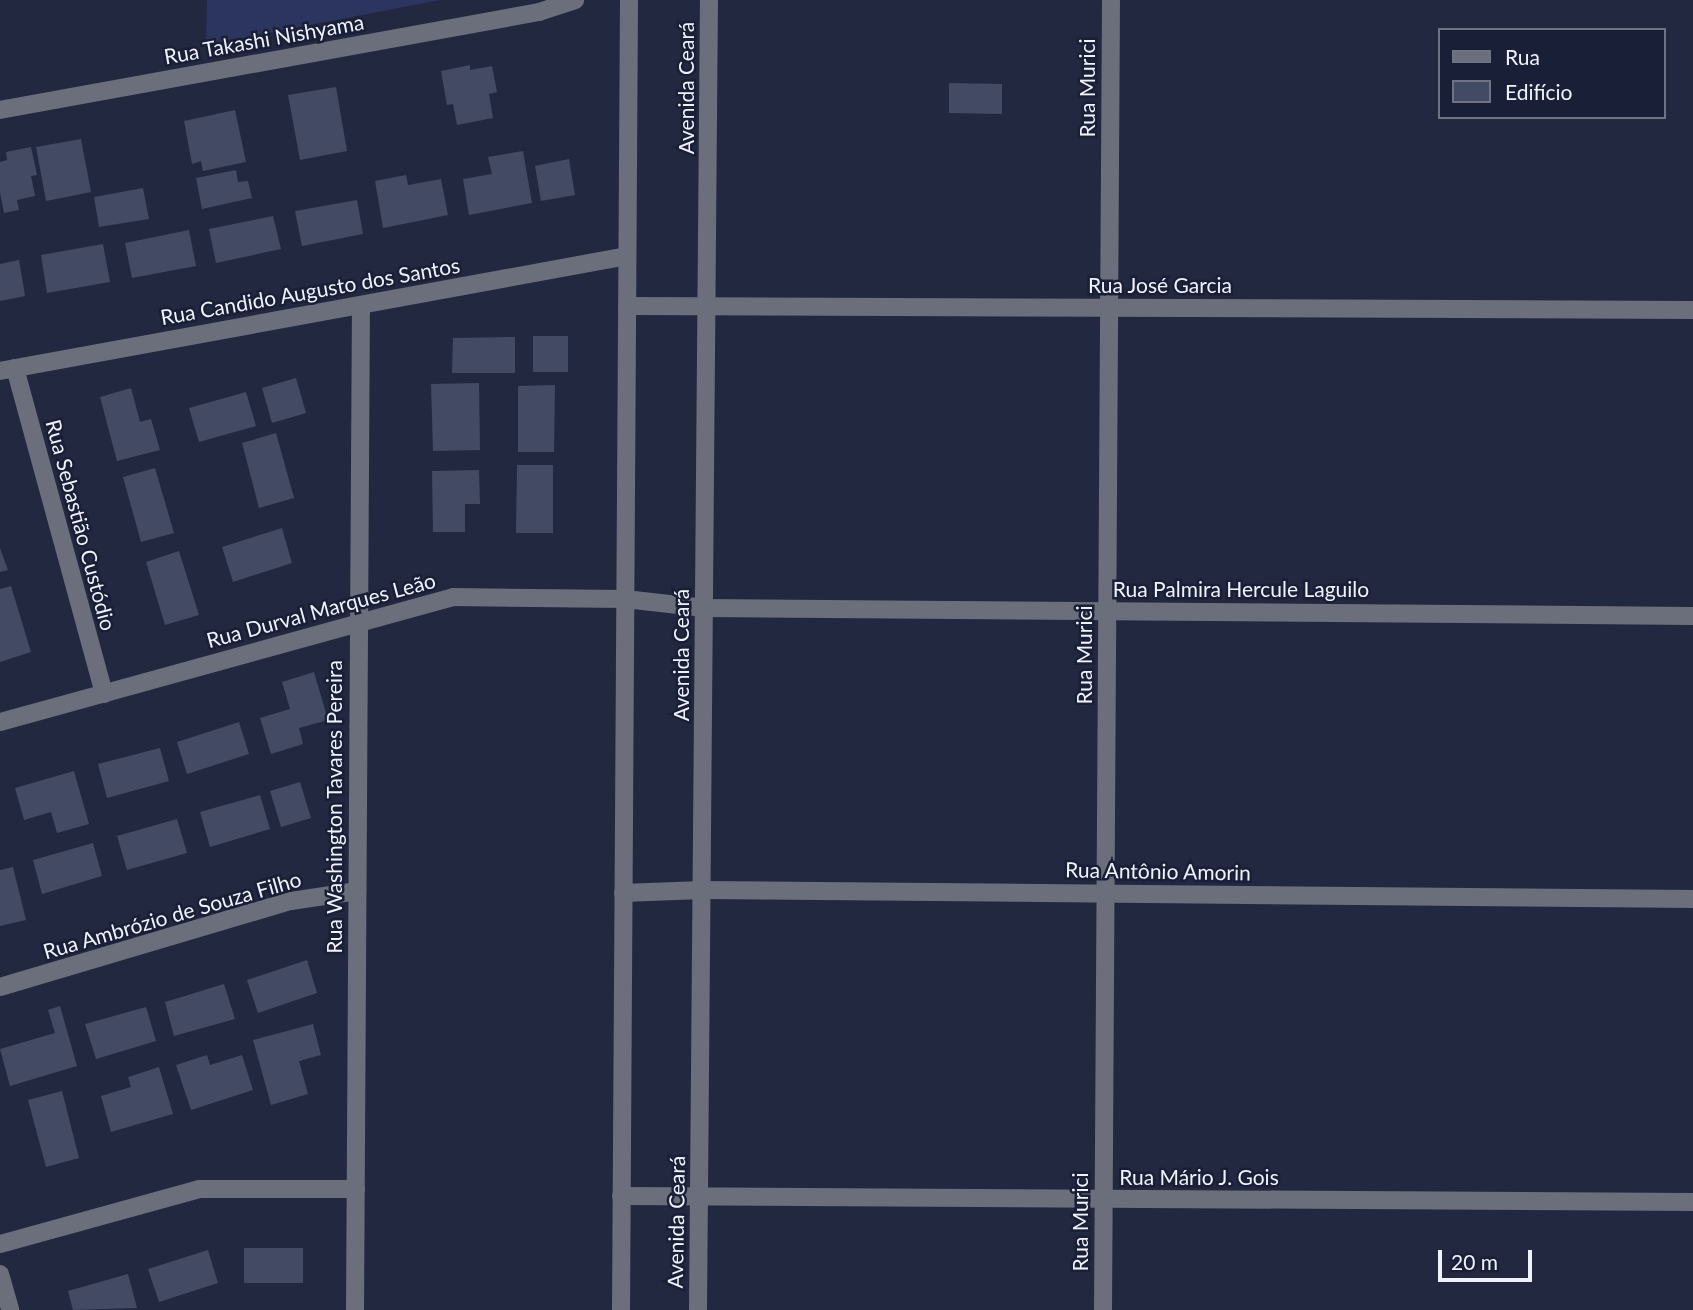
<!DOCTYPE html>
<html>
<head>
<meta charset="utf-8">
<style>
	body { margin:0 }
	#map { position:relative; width:1693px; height:1310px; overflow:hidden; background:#222840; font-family:Lato,sans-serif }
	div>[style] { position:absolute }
	.green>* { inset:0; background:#2c355f }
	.building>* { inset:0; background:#434a64 }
	.minor>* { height:18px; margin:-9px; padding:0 9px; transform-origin:9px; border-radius:9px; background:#6b6e7b }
	.tertiary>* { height:18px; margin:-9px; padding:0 9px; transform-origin:9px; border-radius:9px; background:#6b6e7b }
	span { translate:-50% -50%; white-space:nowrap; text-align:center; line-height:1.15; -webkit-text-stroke:5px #191f36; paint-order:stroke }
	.street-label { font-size:21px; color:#f0f3fc }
	.legend { position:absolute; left:1438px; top:28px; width:228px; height:91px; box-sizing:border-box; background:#191f36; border:2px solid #6f7485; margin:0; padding:9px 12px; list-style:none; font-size:21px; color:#f0f3fc }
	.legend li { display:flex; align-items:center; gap:14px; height:35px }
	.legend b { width:35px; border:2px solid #6f7485 }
	.scale { position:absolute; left:1438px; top:1250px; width:94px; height:32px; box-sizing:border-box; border:4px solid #f0f3fc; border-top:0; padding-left:9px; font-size:21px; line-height:24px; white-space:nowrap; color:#f0f3fc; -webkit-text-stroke:5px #191f36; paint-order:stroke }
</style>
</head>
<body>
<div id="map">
	<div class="green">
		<i style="clip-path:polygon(207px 0,440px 0,206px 45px)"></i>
	</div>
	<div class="building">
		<i style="clip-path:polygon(470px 65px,470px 70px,492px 66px,497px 92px,489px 94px,493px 118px,457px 125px,453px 104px,447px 105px,441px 71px)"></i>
		<i style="clip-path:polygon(949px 83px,1002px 84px,1002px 114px,949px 113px)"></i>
		<i style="clip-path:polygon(336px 87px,347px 151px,300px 160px,288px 95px)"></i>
		<i style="clip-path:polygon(235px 110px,246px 162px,203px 171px,201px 161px,192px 164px,184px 121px)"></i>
		<i style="clip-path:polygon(81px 139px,91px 192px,46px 201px,36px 147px)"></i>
		<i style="clip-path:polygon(31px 147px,37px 175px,31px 176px,35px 196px,17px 200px,19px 210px,4px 213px,0 192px,0 162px,7px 160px,6px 152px)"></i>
		<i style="clip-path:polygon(523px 151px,532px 203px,469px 215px,463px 179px,492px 174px,488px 157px)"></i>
		<i style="clip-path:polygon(569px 159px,575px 195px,541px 201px,535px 166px)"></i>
		<i style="clip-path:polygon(236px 170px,238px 182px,248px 181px,252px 198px,202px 209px,196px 178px)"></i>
		<i style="clip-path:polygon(406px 175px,408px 185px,441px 179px,448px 215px,383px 228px,375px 181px)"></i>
		<i style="clip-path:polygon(143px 188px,149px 219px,99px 227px,94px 197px)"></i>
		<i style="clip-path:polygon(357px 200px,363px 234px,302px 246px,295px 211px)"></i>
		<i style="clip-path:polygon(273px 216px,281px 249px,216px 263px,209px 229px)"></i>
		<i style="clip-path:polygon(189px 230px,196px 266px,132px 278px,125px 243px)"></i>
		<i style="clip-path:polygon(103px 244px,110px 282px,47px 293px,41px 255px)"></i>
		<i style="clip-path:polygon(19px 260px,25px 296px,0 301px,0 264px)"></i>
		<i style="clip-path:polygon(533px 336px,568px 336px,568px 372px,533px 372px)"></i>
		<i style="clip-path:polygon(515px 337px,515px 373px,452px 373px,453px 338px)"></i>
		<i style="clip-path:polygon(296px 378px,306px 413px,272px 423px,262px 388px)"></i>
		<i style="clip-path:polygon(479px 383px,480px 450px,433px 451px,431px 384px)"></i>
		<i style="clip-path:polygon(555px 385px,554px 452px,518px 452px,518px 386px)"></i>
		<i style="clip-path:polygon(131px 388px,140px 422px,151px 419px,160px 450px,117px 461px,100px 397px)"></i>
		<i style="clip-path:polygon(246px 392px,256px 426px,199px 442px,189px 408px)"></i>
		<i style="clip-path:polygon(276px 433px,294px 498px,259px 508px,242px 443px)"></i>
		<i style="clip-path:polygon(517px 465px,553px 465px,553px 533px,516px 533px)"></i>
		<i style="clip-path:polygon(155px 468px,174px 533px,141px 542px,123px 477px)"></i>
		<i style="clip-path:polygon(479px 470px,480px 504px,465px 504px,465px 532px,433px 532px,432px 471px)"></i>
		<i style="clip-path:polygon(282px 528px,292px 563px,233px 582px,222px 547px)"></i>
		<i style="clip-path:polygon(0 548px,8px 570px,0 572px)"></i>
		<i style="clip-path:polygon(179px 551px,199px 615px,165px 625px,146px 562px)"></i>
		<i style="clip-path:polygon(11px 586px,31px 652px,0 662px,0 589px)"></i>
		<i style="clip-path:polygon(314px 672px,328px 720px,299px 728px,303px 744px,271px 754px,260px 718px,290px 709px,282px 682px)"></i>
		<i style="clip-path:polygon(239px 722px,249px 754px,187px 774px,177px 742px)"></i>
		<i style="clip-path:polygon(160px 748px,169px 781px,107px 798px,98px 764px)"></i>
		<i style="clip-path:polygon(74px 771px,89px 824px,57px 833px,51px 812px,24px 820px,15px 788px)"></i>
		<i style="clip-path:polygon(300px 782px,311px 818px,281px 827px,270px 791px)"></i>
		<i style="clip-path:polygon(260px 795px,270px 829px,210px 847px,200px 812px)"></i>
		<i style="clip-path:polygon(177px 819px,187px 853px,127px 870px,117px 836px)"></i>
		<i style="clip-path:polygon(93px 843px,102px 876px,42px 894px,33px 860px)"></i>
		<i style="clip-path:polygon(13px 867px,26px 920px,0 926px,0 870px)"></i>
		<i style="clip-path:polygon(307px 960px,317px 993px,258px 1013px,247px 980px)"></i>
		<i style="clip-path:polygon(224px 984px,235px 1019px,174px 1036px,165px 1002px)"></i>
		<i style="clip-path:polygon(60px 1006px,77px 1066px,10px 1086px,0 1049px,55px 1033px,48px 1010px)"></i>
		<i style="clip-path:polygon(146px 1007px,156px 1041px,96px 1059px,85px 1024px)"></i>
		<i style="clip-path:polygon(313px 1024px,321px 1055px,299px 1061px,308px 1094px,271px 1105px,253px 1040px)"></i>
		<i style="clip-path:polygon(207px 1055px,210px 1065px,242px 1055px,253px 1090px,191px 1110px,176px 1065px)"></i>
		<i style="clip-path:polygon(159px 1067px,173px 1114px,111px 1132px,101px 1096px,131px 1087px,128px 1077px)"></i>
		<i style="clip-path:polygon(62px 1091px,79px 1158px,46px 1167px,28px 1100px)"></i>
		<i style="clip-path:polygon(244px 1248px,303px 1248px,303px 1283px,244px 1283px)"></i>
		<i style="clip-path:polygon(208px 1250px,218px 1283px,159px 1302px,148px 1269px)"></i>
		<i style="clip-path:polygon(128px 1274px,137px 1308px,73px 1310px,68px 1291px)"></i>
	</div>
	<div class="minor">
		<i style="left:0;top:110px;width:548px;rotate:-10.3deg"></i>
		<i style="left:539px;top:12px;width:38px;rotate:-18deg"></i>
		<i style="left:627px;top:306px;width:1066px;rotate:0.21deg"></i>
		<i style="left:15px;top:368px;width:338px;rotate:74.7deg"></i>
		<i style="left:0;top:371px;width:637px;rotate:-10.39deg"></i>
		<i style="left:0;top:722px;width:470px;rotate:-15.4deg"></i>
		<i style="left:453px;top:597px;width:172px;rotate:0.7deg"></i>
		<i style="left:625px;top:599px;width:80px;rotate:6.5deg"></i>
		<i style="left:704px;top:608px;width:989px;rotate:0.46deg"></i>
		<i style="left:623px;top:893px;width:79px;rotate:-2.2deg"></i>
		<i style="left:702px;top:890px;width:991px;rotate:0.52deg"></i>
		<i style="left:0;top:987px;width:303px;rotate:-16.5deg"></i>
		<i style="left:291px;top:901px;width:67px;rotate:-8.6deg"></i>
		<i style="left:621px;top:1196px;width:1072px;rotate:0.32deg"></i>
		<i style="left:0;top:1244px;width:206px;rotate:-15.4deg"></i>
		<i style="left:199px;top:1189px;width:157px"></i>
		<i style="left:0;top:1274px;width:37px;rotate:74deg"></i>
		<i style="left:355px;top:1310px;width:1005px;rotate:-89.66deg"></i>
		<i style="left:1103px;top:1310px;width:1310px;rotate:-89.65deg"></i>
	</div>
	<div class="tertiary">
		<i style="left:621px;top:1310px;width:1310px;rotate:-89.65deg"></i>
		<i style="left:698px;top:1310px;width:1310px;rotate:-89.52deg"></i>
	</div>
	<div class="street-label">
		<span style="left:264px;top:39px;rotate:-10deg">Rua Takashi Nishyama</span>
		<span style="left:686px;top:88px;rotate:-90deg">Avenida Ceará</span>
		<span style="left:1087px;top:88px;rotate:-90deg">Rua Murici</span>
		<span style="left:1160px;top:285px">Rua José Garcia</span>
		<span style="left:310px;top:291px;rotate:-10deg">Rua Candido Augusto dos Santos</span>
		<span style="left:81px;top:525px;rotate:75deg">Rua Sebastião Custódio</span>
		<span style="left:1241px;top:589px">Rua Palmira Hercule Laguilo</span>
		<span style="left:321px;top:610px;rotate:-15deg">Rua Durval Marques Leão</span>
		<span style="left:681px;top:655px;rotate:-90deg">Avenida Ceará</span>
		<span style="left:1084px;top:655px;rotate:-90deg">Rua Murici</span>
		<span style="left:334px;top:807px;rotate:-90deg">Rua Washington Tavares Pereira</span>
		<span style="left:1158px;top:871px;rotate:1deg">Rua Antônio Amorin</span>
		<span style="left:172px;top:915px;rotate:-16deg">Rua Ambrózio de Souza Filho</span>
		<span style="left:1199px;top:1177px">Rua Mário J. Gois</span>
		<span style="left:676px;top:1222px;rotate:-89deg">Avenida Ceará</span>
		<span style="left:1080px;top:1222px;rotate:-90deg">Rua Murici</span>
	</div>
	<ul class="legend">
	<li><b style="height:9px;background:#6b6e7b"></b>Rua</li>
	<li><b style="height:19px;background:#434a64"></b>Edifício</li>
	</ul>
	<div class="scale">20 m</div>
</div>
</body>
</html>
